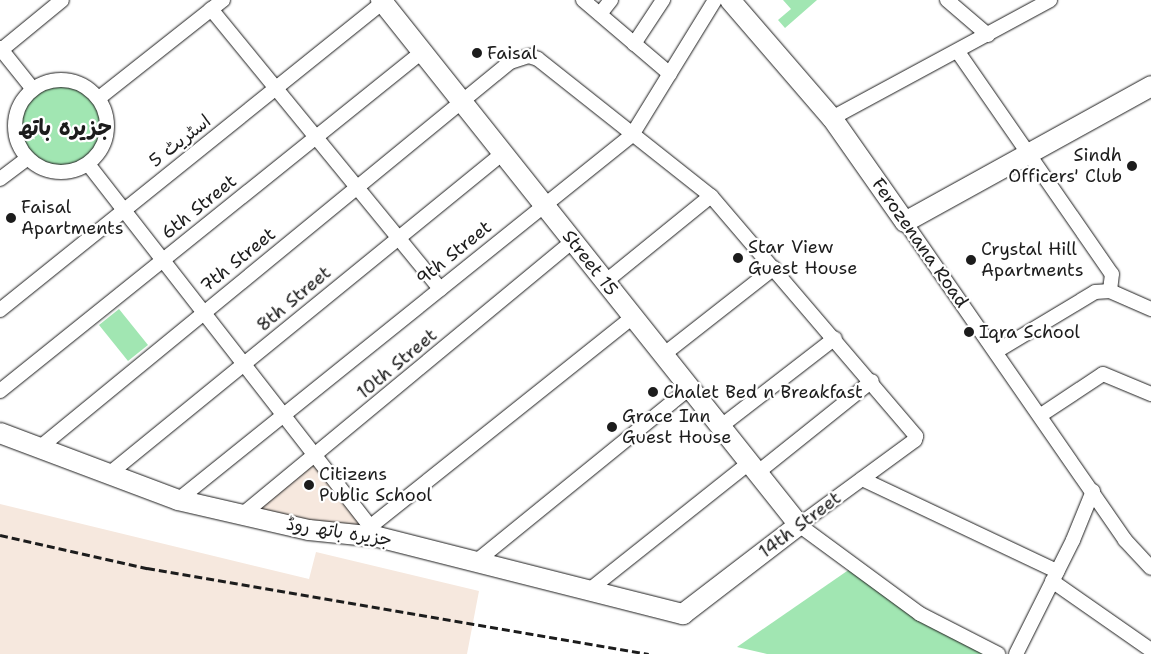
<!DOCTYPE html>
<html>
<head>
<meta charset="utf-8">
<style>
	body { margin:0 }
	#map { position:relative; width:1151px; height:654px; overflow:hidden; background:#fff; font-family:"Shantell Sans","Playpen Sans Arabic",sans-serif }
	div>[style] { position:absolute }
	.built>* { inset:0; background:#f6e8de }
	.green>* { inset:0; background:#a1e6b2 }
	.round { border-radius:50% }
	.roads { filter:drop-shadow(0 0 1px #1c1c1c) drop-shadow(0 0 1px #1c1c1c) }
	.street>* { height:14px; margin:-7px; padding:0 7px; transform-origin:7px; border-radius:7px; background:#fff }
	.street>.ring { margin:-7px; padding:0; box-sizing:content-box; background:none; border:14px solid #fff; border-radius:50% }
	.secondary>* { height:20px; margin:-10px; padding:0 10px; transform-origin:10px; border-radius:10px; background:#fff }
	.rail>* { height:3px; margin-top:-1.5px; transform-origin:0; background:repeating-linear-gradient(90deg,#1c1c1c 0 8px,transparent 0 12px) }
	.dots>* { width:14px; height:14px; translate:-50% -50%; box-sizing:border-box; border:2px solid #fff; border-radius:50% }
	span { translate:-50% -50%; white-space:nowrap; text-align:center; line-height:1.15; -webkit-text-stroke:4.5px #fff; paint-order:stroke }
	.poi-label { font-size:18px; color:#1c1c1c }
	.left { translate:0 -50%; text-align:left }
	.right { translate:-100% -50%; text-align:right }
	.street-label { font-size:18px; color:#1c1c1c }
	.district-label { font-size:22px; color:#1c1c1c; font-weight:700 }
</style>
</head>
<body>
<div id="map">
	<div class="built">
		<i style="clip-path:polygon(316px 456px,378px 537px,243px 514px)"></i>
		<i style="clip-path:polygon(0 504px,309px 579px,316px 552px,479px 591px,467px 654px,0 654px)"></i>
	</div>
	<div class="green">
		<i style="clip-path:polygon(783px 0,817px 0,785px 28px,778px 20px,791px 9px)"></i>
		<i class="round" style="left:15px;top:80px;width:92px;height:92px"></i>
		<i style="clip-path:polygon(119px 309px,148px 345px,128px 361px,99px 325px)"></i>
		<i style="clip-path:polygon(850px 569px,991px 654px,767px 654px,737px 647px)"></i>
	</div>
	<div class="roads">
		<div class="street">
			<i style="left:583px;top:0;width:114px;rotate:40.4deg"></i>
			<i style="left:947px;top:0;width:54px;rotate:40.5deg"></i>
			<i style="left:211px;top:9px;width:362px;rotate:50.7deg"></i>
			<i style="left:600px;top:14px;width:18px;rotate:-52deg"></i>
			<i style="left:634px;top:44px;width:53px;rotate:-56.6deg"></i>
			<i style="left:0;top:48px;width:51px;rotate:51.3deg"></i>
			<i style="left:0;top:51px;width:80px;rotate:-39.4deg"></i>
			<i style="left:958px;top:52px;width:270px;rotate:55.3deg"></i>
			<i style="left:1112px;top:274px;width:17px;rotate:97deg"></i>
			<i class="ring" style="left:15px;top:80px;width:78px;height:78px"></i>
			<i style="left:99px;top:98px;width:158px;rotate:-38.3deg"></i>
			<i style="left:832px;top:118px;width:248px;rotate:-28.4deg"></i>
			<i style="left:88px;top:164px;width:472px;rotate:52.1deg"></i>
			<i style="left:0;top:179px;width:35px;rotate:-37deg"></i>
			<i style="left:905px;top:222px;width:387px;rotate:55.3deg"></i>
			<i style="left:1125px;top:540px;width:38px;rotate:47deg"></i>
			<i style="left:605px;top:282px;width:136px;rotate:-39.1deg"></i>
			<i style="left:0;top:310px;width:491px;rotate:-38.8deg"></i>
			<i style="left:997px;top:351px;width:114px;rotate:-31deg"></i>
			<i style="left:1095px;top:292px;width:15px;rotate:-4deg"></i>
			<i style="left:1110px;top:291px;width:45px;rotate:23.7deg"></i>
			<i style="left:663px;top:355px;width:141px;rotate:-38.1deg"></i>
			<i style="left:0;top:391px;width:541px;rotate:-38.78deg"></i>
			<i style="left:1041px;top:415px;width:74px;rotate:-33.5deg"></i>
			<i style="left:1103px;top:374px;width:52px;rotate:22.6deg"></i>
			<i style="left:720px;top:427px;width:145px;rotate:-37.7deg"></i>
			<i style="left:38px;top:449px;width:610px;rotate:-39.35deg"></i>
			<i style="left:510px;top:62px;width:20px;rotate:-18deg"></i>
			<i style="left:529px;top:56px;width:9px;rotate:18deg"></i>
			<i style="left:538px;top:59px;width:221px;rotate:38.4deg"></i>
			<i style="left:711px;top:196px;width:316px;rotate:49.5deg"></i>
			<i style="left:916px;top:436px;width:4px;rotate:104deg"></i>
			<i style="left:915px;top:440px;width:144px;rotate:143.8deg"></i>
			<i style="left:799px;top:525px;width:150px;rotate:36.3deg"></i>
			<i style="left:920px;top:614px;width:88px;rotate:27.1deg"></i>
			<i style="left:757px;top:473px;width:147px;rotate:-38.7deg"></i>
			<i style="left:109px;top:474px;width:508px;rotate:-39.17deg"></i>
			<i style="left:862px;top:479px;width:216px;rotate:25.3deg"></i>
			<i style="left:178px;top:500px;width:583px;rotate:-38.8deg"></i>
			<i style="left:632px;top:135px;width:158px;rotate:-58.4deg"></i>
			<i style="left:243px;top:514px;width:428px;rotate:-39.6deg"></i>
			<i style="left:371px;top:526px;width:335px;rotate:-38.6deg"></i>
			<i style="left:478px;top:560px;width:273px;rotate:-39.1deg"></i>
			<i style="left:1052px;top:581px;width:121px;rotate:34.9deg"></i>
			<i style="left:588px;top:591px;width:206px;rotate:-38.5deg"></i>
			<i style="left:1016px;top:654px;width:127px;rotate:-63.4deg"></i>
			<i style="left:1073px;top:540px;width:53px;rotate:-67.8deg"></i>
		</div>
		<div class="secondary">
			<i style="left:730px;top:0;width:156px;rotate:49.2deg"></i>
			<i style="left:832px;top:118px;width:127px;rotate:54.9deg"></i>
			<i style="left:905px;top:222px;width:281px;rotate:-28.9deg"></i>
			<i style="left:0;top:433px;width:190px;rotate:20.6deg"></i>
			<i style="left:178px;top:500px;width:134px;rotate:12.9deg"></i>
			<i style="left:309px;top:530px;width:69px;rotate:5.8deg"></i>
			<i style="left:378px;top:537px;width:315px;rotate:14.2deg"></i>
			<i style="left:683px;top:614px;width:146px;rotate:-37.5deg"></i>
			<i style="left:799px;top:525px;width:671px;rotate:-128.53deg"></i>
		</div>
	</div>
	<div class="rail">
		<i style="left:0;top:535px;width:151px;rotate:12.7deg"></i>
		<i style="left:147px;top:568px;width:509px;rotate:9.72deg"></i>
	</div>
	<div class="dots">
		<i style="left:477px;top:53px;background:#1c1c1c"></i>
		<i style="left:1132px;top:166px;background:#1c1c1c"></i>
		<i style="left:11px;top:218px;background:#1c1c1c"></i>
		<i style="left:738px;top:258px;background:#1c1c1c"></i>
		<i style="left:971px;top:260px;background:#1c1c1c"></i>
		<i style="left:969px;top:332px;background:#1c1c1c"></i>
		<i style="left:653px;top:392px;background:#1c1c1c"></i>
		<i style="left:612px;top:427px;background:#1c1c1c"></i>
		<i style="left:309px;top:485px;background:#1c1c1c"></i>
	</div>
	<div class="poi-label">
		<span class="left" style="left:487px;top:53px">Faisal</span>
		<span class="right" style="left:1122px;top:166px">Sindh<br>Officers' Club</span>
		<span class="left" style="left:21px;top:218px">Faisal<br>Apartments</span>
		<span class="left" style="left:748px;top:258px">Star View<br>Guest House</span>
		<span class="left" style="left:981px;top:260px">Crystal Hill<br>Apartments</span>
		<span class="left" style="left:979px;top:332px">Iqra School</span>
		<span class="left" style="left:663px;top:392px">Chalet Bed n Breakfast</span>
		<span class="left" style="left:622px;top:427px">Grace Inn<br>Guest House</span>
		<span class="left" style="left:319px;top:485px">Citizens<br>Public School</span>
	</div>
	<div class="street-label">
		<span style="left:180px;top:141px;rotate:-38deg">اسٹریٹ 5</span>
		<span style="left:199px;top:207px;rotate:-39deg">6th Street</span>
		<span style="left:920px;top:243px;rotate:55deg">Ferozenana Road</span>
		<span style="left:454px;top:253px;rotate:-39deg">9th Street</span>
		<span style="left:238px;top:260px;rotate:-39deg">7th Street</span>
		<span style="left:590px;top:263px;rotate:52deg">Street 15</span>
		<span style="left:294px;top:299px;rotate:-40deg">8th Street</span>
		<span style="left:397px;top:364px;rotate:-40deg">10th Street</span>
		<span style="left:800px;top:525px;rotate:-37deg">14th Street</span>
		<span style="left:339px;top:532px;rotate:9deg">جزیرہ باتھ روڈ</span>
	</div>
	<div class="district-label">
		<span style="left:65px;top:128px">جزیرہ باتھ</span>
	</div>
</div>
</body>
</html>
